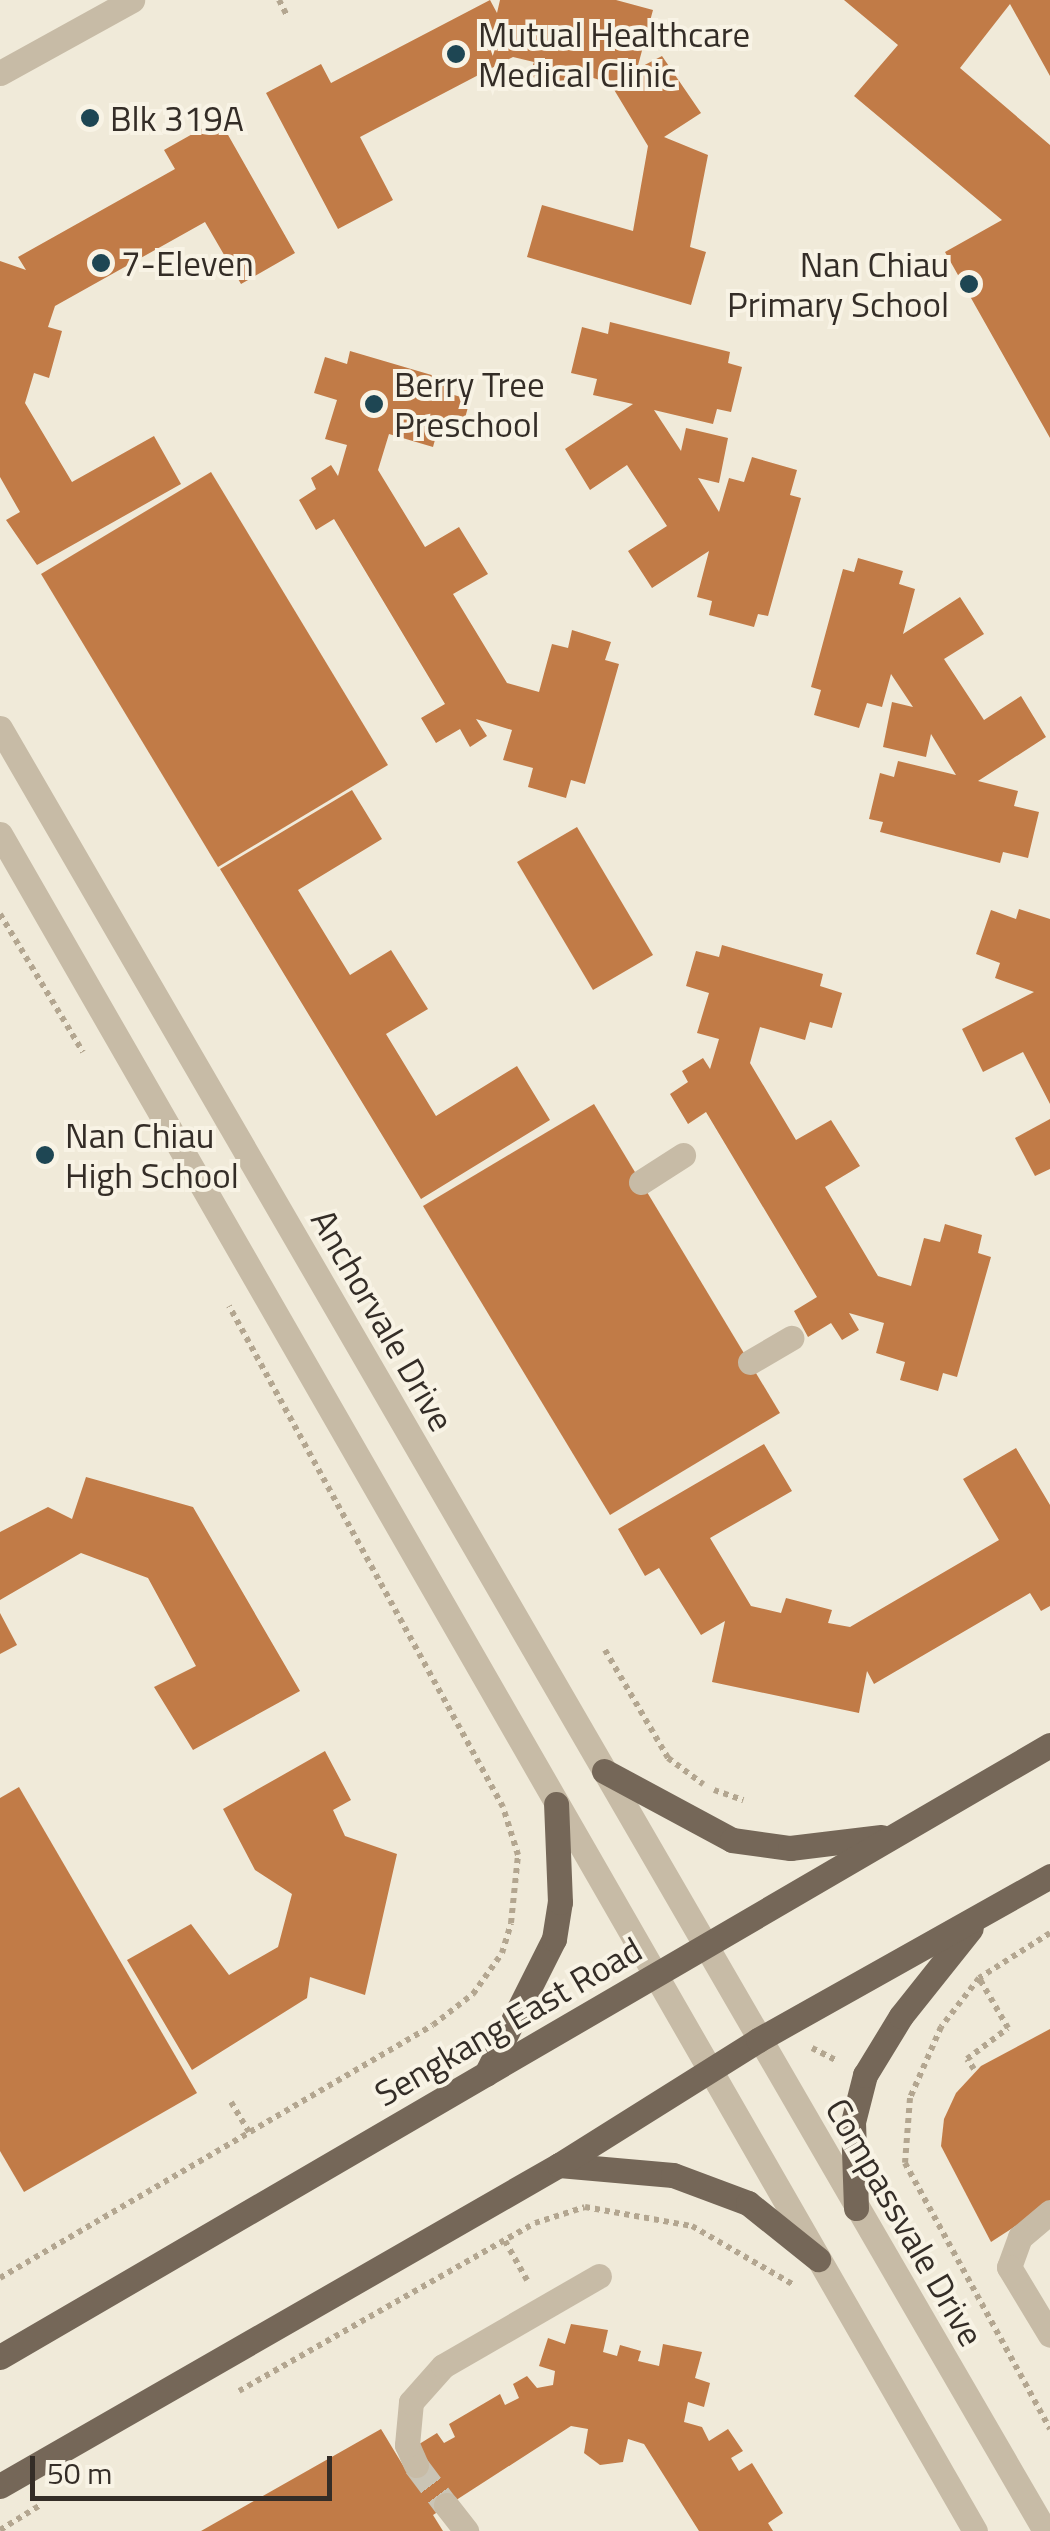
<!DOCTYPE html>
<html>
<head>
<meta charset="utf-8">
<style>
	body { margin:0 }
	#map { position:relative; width:1050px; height:2531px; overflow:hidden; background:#f0ead9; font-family:"Titillium Web",sans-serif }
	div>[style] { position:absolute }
	.building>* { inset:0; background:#c17b47 }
	.minor-tunnel>* { height:25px; margin-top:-12.5px; transform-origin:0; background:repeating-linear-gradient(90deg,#cac4b5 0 25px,transparent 0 37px) }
	.path>* { height:6px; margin-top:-3px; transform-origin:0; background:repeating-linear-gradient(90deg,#b3a690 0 5px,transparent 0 10px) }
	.minor>* { height:25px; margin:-12.5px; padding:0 12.5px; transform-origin:12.5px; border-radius:12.5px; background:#c7bba6 }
	.major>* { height:25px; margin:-12.5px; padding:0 12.5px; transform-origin:12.5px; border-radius:12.5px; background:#756758 }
	.dots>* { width:28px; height:28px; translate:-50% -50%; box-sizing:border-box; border:5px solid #f8f3e5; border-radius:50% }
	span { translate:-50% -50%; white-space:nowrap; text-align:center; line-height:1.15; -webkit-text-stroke:8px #f8f3e5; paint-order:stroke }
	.poi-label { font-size:35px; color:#342d27 }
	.left { translate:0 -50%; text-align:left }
	.right { translate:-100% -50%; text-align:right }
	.street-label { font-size:35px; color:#342d27 }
	.scale { position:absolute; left:30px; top:2456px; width:302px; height:45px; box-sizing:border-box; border:5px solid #342d27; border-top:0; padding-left:12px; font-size:30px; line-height:35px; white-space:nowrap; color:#342d27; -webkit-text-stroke:8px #f8f3e5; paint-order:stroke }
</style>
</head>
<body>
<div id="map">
	<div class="building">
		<i style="clip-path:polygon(490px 0,497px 13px,500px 0,616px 0,653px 10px,637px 69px,662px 56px,701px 113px,664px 137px,708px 155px,690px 247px,706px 252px,691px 305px,527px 257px,542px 205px,633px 231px,648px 146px,610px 83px,580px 74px,576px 90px,529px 76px,534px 62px,513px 57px,360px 137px,393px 200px,338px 229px,266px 93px,321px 64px,331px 83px)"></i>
		<i style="clip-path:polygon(844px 0,1050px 0,1050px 76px,1010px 4px,960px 68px,1050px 145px,1050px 438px,945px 252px,1002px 220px,854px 96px,898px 45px)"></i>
		<i style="clip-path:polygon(219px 119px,295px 253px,241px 284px,205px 222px,55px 306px,48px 327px,62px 331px,49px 378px,34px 373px,25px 403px,72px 482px,154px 436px,181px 484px,37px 565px,6px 520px,20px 512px,0 477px,0 261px,26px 270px,18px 257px,175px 169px,164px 150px)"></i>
		<i style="clip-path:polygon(610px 322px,730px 352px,728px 363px,742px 367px,731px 412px,717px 409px,713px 424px,654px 410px,681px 451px,686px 428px,728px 438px,719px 483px,698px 478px,719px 512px,729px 478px,744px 482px,752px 457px,797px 470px,790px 495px,801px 498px,768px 616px,758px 614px,754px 627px,709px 615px,712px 601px,697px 597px,709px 551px,652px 588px,628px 551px,667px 526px,627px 465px,590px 490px,565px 449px,633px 404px,593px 395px,597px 379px,571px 373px,582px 327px,608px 334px)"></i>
		<i style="clip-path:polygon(350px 351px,452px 381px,448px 393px,470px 400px,460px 436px,438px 429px,433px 447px,389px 434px,378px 470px,425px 547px,459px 527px,488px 574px,453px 594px,507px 683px,539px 692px,552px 644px,568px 648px,572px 630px,611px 642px,605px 660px,619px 664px,585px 784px,571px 780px,566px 798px,528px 787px,533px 768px,503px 760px,512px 730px,476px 719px,487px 736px,470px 747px,460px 729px,436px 743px,421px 718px,445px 704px,334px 519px,316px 530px,299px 500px,316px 489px,311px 478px,331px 465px,338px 476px,347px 445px,325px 439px,337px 400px,314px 393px,325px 357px,347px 364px)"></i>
		<i style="clip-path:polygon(211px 472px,388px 765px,218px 867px,41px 574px)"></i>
		<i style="clip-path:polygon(858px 558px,903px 571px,899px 584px,915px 589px,903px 634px,960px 597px,984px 634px,944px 659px,984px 720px,1021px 696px,1046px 737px,978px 781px,1018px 791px,1014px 806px,1039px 812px,1028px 858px,1003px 852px,1000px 863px,880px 832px,883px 822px,869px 819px,880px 773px,894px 777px,898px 761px,956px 775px,931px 734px,926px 757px,883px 747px,892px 702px,913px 707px,891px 674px,882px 707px,867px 703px,859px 728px,814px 715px,821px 690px,811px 687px,843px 569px,854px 572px)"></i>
		<i style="clip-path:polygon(352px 790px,382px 839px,298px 890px,350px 975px,391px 950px,428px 1009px,386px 1034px,436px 1116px,517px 1066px,550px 1120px,421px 1199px,220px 869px)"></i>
		<i style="clip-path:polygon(577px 827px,653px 955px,593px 990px,517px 862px)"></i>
		<i style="clip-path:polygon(1019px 909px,1050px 919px,1050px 1104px,1023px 1052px,983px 1072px,962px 1029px,1034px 992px,995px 978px,1000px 963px,976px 954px,991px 910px,1016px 919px)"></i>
		<i style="clip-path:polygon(722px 945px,823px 974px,820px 986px,842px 993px,832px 1028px,810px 1022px,805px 1040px,760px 1027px,750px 1063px,796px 1140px,831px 1120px,860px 1166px,825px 1187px,878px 1276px,911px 1286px,924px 1238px,940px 1242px,945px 1224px,982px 1235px,978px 1253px,991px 1257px,957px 1377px,943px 1373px,938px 1391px,900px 1380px,905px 1362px,876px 1353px,884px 1323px,849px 1313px,859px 1330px,842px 1340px,831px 1323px,808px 1337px,794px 1311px,817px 1297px,706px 1112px,688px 1124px,670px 1094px,688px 1082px,682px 1071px,703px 1058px,710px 1069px,719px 1039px,697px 1033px,709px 993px,686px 986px,696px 951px,719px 957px)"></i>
		<i style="clip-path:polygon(594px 1104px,780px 1413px,610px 1515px,423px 1206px)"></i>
		<i style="clip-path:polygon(1050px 1119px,1050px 1169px,1035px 1176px,1015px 1138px)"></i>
		<i style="clip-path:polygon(764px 1444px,792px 1491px,710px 1538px,751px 1606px,781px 1613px,786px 1598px,832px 1610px,828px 1623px,850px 1627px,999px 1540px,963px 1479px,1016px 1448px,1050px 1505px,1050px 1606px,1041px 1611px,1030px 1593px,874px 1684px,867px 1671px,859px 1713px,712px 1682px,725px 1621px,701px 1635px,659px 1568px,645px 1576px,618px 1529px)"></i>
		<i style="clip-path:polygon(86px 1477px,193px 1507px,300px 1691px,193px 1750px,154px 1687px,196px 1666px,148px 1578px,81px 1553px,0 1600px,0 1532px,48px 1507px,72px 1519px)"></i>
		<i style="clip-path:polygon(0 1613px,17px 1645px,0 1654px)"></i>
		<i style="clip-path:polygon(325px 1751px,351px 1800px,333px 1810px,345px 1836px,397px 1854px,365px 1995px,310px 1977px,307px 1998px,192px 2070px,127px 1960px,191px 1924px,229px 1975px,278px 1947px,292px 1894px,255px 1870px,223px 1809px)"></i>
		<i style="clip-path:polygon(19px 1787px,197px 2093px,24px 2192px,0 2151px,0 1798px)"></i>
		<i style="clip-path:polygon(1050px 2029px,1050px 2204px,991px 2242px,941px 2146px,944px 2119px,956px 2093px,981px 2066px)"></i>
		<i style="clip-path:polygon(571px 2324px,608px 2330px,603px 2352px,617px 2356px,620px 2345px,641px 2351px,638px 2361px,659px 2366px,663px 2344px,702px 2352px,695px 2378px,710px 2383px,704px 2407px,688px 2402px,684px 2422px,702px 2427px,709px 2441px,728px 2429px,743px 2451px,731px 2458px,739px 2471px,752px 2463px,783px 2513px,768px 2523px,773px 2531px,699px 2531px,644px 2444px,628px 2439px,623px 2462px,600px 2465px,584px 2453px,588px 2429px,571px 2426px,433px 2515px,443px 2531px,201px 2531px,381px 2429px,407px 2472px,416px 2446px,437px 2433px,444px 2443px,455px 2437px,449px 2424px,500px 2394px,505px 2405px,519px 2398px,513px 2384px,527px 2376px,537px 2388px,553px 2385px,555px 2371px,539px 2366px,548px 2338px,565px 2344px)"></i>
	</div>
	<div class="minor-tunnel">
		<i style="left:416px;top:2465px;width:50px;rotate:53.1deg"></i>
	</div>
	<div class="path">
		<i style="left:279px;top:0;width:16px;rotate:63deg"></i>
		<i style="left:0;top:914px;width:161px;rotate:59deg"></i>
		<i style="left:605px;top:1650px;width:125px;rotate:59.7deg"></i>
		<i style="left:668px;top:1758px;width:44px;rotate:36.6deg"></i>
		<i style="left:714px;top:1790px;width:31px;rotate:19deg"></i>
		<i style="left:1050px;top:1933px;width:84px;rotate:147.6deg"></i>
		<i style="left:979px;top:1978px;width:62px;rotate:127.8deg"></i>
		<i style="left:941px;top:2027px;width:77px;rotate:113.6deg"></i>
		<i style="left:910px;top:2098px;width:65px;rotate:94.4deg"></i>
		<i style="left:905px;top:2163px;width:303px;rotate:61.4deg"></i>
		<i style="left:812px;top:2048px;width:27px;rotate:27deg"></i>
		<i style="left:974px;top:2069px;width:12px;rotate:-125deg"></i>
		<i style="left:967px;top:2059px;width:51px;rotate:-37.1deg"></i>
		<i style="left:1008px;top:2028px;width:58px;rotate:-120.1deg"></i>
		<i style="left:231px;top:2102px;width:35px;rotate:59deg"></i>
		<i style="left:505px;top:2241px;width:45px;rotate:60.6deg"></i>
		<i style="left:0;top:2278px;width:501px;rotate:-30.3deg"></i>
		<i style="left:433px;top:2025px;width:51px;rotate:-37.8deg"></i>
		<i style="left:473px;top:1994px;width:50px;rotate:-54.7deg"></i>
		<i style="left:502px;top:1953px;width:31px;rotate:-73deg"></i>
		<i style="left:511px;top:1923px;width:68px;rotate:-84.1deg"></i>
		<i style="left:518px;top:1855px;width:50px;rotate:-107.4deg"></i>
		<i style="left:503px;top:1807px;width:571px;rotate:-118.67deg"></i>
		<i style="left:239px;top:2391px;width:340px;rotate:-29.6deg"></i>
		<i style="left:535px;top:2223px;width:52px;rotate:-17.7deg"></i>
		<i style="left:585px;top:2207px;width:109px;rotate:10.1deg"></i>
		<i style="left:692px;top:2226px;width:116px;rotate:30.1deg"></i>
		<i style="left:0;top:2530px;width:49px;rotate:-31.8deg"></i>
	</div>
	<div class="minor">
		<i style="left:0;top:73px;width:151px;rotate:-28.9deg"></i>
		<i style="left:0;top:728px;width:2084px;rotate:59.9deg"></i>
		<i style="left:0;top:834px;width:1957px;rotate:60.12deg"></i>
		<i style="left:641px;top:1182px;width:50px;rotate:-32.7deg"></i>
		<i style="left:750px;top:1362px;width:48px;rotate:-30.3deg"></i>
		<i style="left:1050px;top:2212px;width:39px;rotate:140deg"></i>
		<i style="left:1020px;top:2237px;width:32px;rotate:110deg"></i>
		<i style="left:1009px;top:2267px;width:79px;rotate:58.9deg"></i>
		<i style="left:416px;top:2465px;width:22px;rotate:-114deg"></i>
		<i style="left:407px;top:2445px;width:43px;rotate:-84.7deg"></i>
		<i style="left:411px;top:2402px;width:48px;rotate:-48.4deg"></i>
		<i style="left:443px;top:2366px;width:180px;rotate:-30deg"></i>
		<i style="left:446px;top:2505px;width:33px;rotate:52deg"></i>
	</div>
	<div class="major">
		<i style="left:604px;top:1771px;width:145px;rotate:28.3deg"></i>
		<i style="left:732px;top:1840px;width:59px;rotate:7.9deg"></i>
		<i style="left:790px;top:1848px;width:92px;rotate:-6.9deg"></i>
		<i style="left:486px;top:2074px;width:151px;rotate:-63.3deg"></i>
		<i style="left:554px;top:1939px;width:37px;rotate:-81deg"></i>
		<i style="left:560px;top:1902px;width:98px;rotate:-92.3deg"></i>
		<i style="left:559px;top:2165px;width:114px;rotate:5deg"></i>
		<i style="left:673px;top:2175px;width:80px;rotate:20.5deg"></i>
		<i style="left:748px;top:2203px;width:90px;rotate:38.7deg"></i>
		<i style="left:856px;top:2208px;width:86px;rotate:-92deg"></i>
		<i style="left:853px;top:2122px;width:49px;rotate:-75.7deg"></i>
		<i style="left:865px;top:2075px;width:69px;rotate:-58.6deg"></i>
		<i style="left:901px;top:2016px;width:112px;rotate:-51.5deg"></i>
		<i style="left:0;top:2357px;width:1215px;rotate:-30.24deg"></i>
		<i style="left:0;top:2486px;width:645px;rotate:-29.87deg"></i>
		<i style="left:559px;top:2165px;width:235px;rotate:-32.1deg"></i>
		<i style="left:758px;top:2040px;width:335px;rotate:-29.3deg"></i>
	</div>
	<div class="dots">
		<i style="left:456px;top:54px;background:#1e4653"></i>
		<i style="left:90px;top:118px;background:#1e4653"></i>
		<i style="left:101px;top:263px;background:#1e4653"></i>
		<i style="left:969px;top:284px;background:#1e4653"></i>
		<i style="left:374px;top:404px;background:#1e4653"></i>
		<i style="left:45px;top:1155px;background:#1e4653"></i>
	</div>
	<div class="poi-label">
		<span class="left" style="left:478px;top:54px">Mutual Healthcare<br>Medical Clinic</span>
		<span class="left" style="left:110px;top:118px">Blk 319A</span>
		<span class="left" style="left:121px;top:263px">7-Eleven</span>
		<span class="right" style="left:949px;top:284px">Nan Chiau<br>Primary School</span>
		<span class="left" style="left:394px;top:404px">Berry Tree<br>Preschool</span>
		<span class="left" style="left:65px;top:1155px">Nan Chiau<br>High School</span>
	</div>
	<div class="street-label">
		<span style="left:383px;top:1320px;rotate:60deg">Anchorvale Drive</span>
		<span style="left:508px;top:2021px;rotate:-30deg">Sengkang East Road</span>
		<span style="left:905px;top:2222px;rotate:60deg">Compassvale Drive</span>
	</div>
	<div class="scale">50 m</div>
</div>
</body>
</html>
